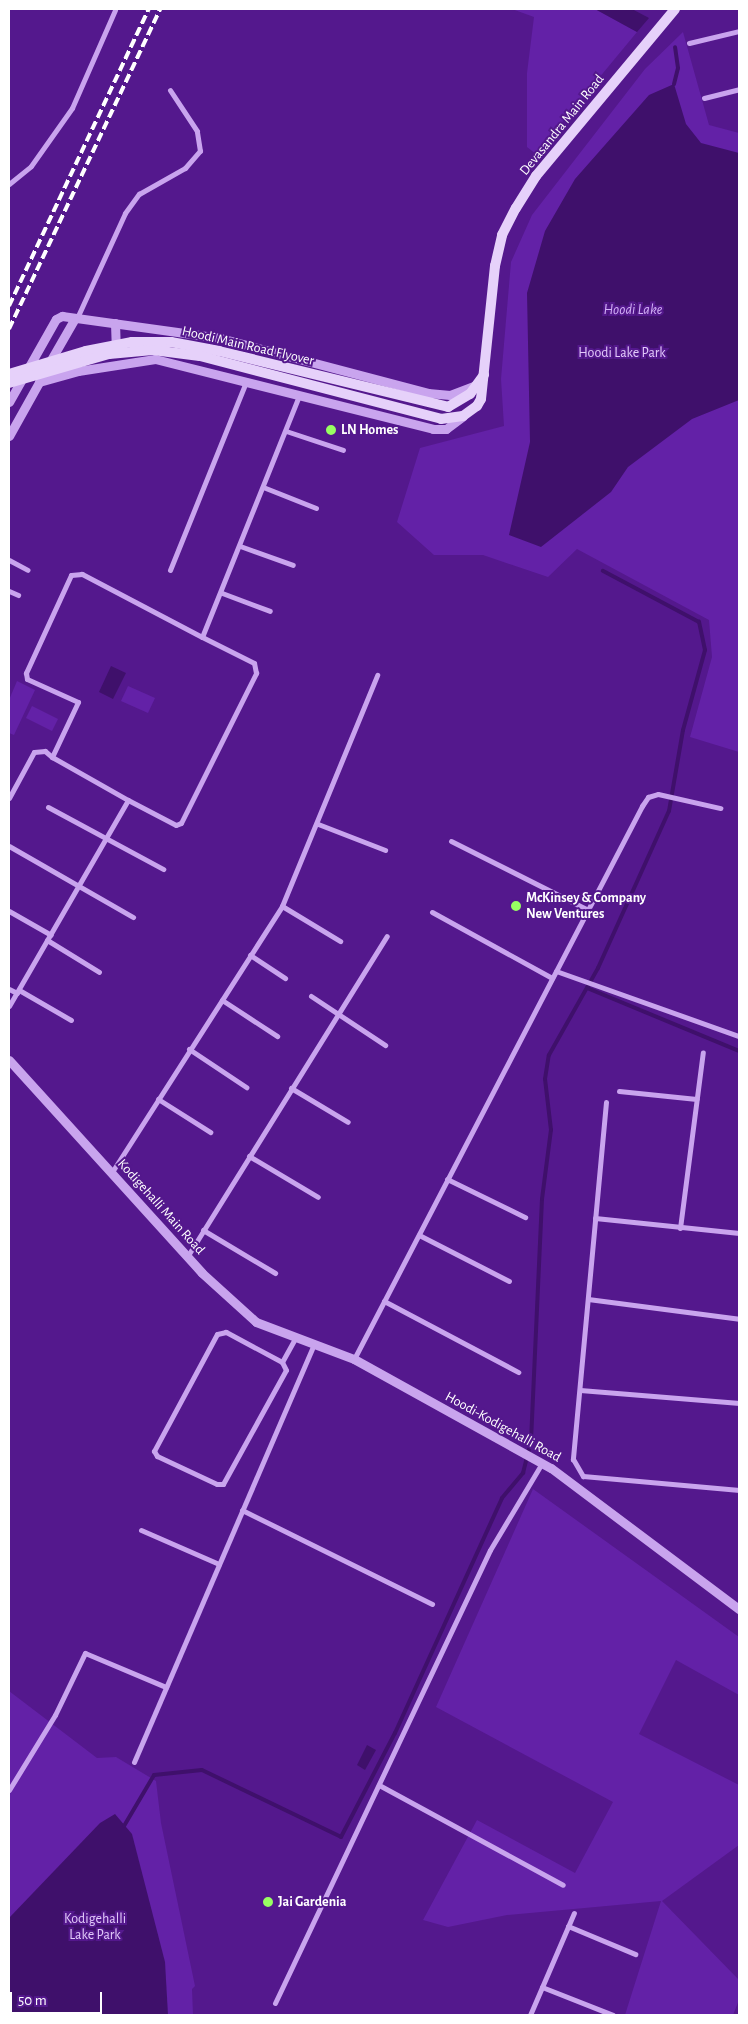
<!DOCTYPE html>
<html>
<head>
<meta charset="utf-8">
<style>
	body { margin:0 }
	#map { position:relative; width:748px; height:2024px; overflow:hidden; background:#54188d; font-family:"Alegreya Sans",sans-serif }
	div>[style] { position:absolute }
	.green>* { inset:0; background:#6321a7 }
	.water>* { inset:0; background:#3f106b }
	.stream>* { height:4px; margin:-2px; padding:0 2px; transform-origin:2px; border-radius:2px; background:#3f106b }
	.minor>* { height:5px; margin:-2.5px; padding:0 2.5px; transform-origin:2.5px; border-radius:2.5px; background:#c9a4ee }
	.tertiary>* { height:9px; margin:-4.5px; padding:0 4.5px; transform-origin:4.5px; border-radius:4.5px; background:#c9a4ee }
	.secondary>* { height:10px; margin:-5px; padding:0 5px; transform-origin:5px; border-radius:5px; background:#e6d1fa }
	.rail>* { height:4px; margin-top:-2px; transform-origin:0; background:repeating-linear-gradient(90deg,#fff 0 9px,transparent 0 13px) }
	.secondary-bridge>* { height:10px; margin:-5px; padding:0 5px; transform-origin:5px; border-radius:5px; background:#e6d1fa }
	.dots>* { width:14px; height:14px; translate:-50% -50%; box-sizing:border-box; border:2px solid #54188d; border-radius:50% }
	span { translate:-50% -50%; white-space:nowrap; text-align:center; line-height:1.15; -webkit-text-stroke:4px #54188d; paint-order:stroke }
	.street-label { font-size:14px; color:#fff }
	.park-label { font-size:14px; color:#e2cafa }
	.poi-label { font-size:14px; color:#fff; font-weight:700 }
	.left { translate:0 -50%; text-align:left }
	.water-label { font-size:15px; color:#d2b0f6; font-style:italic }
	.frame { position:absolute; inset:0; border:10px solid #fff; pointer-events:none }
	.scale { position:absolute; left:10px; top:1992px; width:92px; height:22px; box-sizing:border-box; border:2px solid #fff; border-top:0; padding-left:6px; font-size:15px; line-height:18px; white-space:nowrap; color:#fff; -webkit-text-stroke:4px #54188d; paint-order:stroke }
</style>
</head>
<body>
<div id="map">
	<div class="green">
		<i style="clip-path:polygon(512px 9px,595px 9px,637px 32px,536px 154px,527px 147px,527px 73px,534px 17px)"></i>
		<i style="clip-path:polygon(683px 32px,709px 125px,739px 133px,739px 752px,690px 737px,712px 657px,709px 620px,577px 549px,548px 577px,483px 555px,434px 555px,397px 522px,420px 448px,504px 426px,501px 379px,511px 262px,532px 215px,645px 69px)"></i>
		<i style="clip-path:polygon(17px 681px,35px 690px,14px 735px,9px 733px,9px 700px)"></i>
		<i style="clip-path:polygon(128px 686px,155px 698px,148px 713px,121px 701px)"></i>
		<i style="clip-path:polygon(32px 706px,58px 719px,52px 731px,26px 718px)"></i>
		<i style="clip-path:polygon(533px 1489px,739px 1637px,739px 1695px,676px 1660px,639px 1734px,739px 1785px,739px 1845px,662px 1901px,739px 1980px,739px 2000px,733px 2015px,625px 2015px,661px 1901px,507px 1915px,448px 1927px,423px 1920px,477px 1820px,575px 1873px,613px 1802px,436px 1707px)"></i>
		<i style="clip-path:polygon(9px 1691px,97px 1758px,116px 1757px,156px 1781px,161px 1823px,195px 1986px,192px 1989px,193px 2015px,9px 2015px)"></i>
	</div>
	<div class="water">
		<i style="clip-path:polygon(595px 9px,632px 9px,649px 18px,637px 32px)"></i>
		<i style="clip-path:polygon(674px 84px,686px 124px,701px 143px,739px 153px,739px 400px,692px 419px,628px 467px,611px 492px,541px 547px,509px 535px,530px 442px,527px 293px,545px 231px,575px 179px,649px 95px)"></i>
		<i style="clip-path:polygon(111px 666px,126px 673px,113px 699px,99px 692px)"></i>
		<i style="clip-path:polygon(367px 1745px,376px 1750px,365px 1770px,357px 1765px)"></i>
		<i style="clip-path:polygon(115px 1814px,132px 1834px,165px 1962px,168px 2015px,9px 2015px,9px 1918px,100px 1823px)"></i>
	</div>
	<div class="stream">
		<i style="left:674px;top:84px;width:16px;rotate:-76deg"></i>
		<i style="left:678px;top:68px;width:21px;rotate:-98deg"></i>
		<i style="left:587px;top:988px;width:165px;rotate:22.5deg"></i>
		<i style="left:124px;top:1826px;width:59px;rotate:-59.5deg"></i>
		<i style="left:154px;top:1775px;width:48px;rotate:-5.9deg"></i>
		<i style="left:202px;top:1770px;width:154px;rotate:25.7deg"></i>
		<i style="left:341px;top:1837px;width:117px;rotate:-62.6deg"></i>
		<i style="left:395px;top:1733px;width:258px;rotate:-65.5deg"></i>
		<i style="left:502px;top:1498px;width:33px;rotate:-50deg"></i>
		<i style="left:523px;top:1473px;width:33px;rotate:-76deg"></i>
		<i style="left:531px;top:1441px;width:242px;rotate:-87.4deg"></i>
		<i style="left:542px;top:1199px;width:70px;rotate:-82.6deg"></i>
		<i style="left:551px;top:1130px;width:51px;rotate:-96.7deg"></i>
		<i style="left:545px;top:1079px;width:24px;rotate:-81deg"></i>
		<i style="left:549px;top:1055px;width:100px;rotate:-60.6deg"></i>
		<i style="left:598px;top:968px;width:172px;rotate:-65.7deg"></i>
		<i style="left:669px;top:811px;width:82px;rotate:-80.2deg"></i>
		<i style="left:683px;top:730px;width:83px;rotate:-74.6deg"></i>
		<i style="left:705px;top:650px;width:29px;rotate:-102deg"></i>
		<i style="left:699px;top:622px;width:109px;rotate:-152deg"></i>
	</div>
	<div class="minor">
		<i style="left:689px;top:43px;width:51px;rotate:-13.5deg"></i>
		<i style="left:704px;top:98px;width:36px;rotate:-14deg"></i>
		<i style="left:9px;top:184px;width:28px;rotate:-39deg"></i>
		<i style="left:31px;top:166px;width:71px;rotate:-54.7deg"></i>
		<i style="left:72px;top:108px;width:107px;rotate:-66.3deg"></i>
		<i style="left:77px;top:318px;width:115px;rotate:-65.4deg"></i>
		<i style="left:125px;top:213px;width:24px;rotate:-54deg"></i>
		<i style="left:139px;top:194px;width:53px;rotate:-29.5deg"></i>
		<i style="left:185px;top:168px;width:23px;rotate:-49deg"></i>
		<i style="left:200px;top:151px;width:20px;rotate:-99deg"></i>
		<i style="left:197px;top:131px;width:49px;rotate:-123.4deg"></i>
		<i style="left:286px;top:431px;width:60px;rotate:18.4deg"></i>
		<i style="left:263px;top:487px;width:57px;rotate:21.6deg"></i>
		<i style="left:240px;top:546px;width:56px;rotate:19.7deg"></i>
		<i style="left:9px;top:560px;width:21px;rotate:28deg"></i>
		<i style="left:170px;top:570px;width:203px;rotate:-68deg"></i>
		<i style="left:9px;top:591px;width:10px;rotate:24deg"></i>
		<i style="left:222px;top:593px;width:51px;rotate:20.6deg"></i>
		<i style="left:202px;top:637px;width:136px;rotate:-152.3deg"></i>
		<i style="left:82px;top:574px;width:11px;rotate:175deg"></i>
		<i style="left:71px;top:575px;width:108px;rotate:114.7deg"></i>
		<i style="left:26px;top:673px;width:6px;rotate:81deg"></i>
		<i style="left:27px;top:679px;width:56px;rotate:24.3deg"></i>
		<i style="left:78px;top:702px;width:61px;rotate:115.3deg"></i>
		<i style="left:52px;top:757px;width:87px;rotate:29.5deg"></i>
		<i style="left:128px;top:800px;width:54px;rotate:27.5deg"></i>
		<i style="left:176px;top:825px;width:5px;rotate:-22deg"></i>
		<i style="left:181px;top:823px;width:168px;rotate:-63.4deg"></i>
		<i style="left:256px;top:673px;width:10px;rotate:-101deg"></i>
		<i style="left:254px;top:663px;width:58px;rotate:-153.4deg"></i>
		<i style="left:202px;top:637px;width:260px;rotate:-68.1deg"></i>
		<i style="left:9px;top:798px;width:52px;rotate:-61.5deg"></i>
		<i style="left:34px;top:752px;width:11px;rotate:-5deg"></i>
		<i style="left:45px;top:751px;width:9px;rotate:41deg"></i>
		<i style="left:48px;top:807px;width:131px;rotate:28.3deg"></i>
		<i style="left:318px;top:824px;width:72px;rotate:21.2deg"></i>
		<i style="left:451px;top:841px;width:153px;rotate:26.7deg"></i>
		<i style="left:9px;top:846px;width:143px;rotate:29.8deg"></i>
		<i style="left:282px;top:906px;width:68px;rotate:31.1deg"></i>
		<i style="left:9px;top:911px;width:48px;rotate:29.7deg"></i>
		<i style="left:432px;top:912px;width:137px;rotate:28.8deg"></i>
		<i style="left:47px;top:940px;width:61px;rotate:31.6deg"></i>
		<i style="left:250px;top:955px;width:42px;rotate:33.3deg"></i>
		<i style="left:556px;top:971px;width:194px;rotate:19.6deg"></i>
		<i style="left:9px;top:989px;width:9px;rotate:27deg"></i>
		<i style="left:19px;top:990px;width:60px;rotate:30deg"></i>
		<i style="left:311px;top:996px;width:89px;rotate:33.5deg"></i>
		<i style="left:222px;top:1000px;width:66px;rotate:33.2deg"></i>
		<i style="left:9px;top:1006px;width:238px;rotate:-60deg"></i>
		<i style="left:189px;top:1049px;width:69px;rotate:33.7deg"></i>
		<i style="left:291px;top:1088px;width:66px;rotate:30.8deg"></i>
		<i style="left:619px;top:1091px;width:78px;rotate:5.9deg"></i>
		<i style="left:158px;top:1099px;width:62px;rotate:32.4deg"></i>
		<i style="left:606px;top:1102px;width:359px;rotate:95.3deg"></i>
		<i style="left:573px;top:1459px;width:20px;rotate:60deg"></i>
		<i style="left:583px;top:1476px;width:157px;rotate:5.1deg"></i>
		<i style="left:249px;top:1156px;width:80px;rotate:30.7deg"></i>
		<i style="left:112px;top:1172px;width:316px;rotate:-57.4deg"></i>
		<i style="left:282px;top:906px;width:250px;rotate:-67.6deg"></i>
		<i style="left:447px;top:1179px;width:87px;rotate:26deg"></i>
		<i style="left:595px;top:1218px;width:145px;rotate:5.9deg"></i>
		<i style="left:680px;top:1228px;width:177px;rotate:-82.6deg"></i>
		<i style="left:203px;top:1230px;width:84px;rotate:30.8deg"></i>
		<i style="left:419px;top:1235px;width:101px;rotate:27.1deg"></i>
		<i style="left:187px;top:1257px;width:378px;rotate:-58.1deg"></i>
		<i style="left:588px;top:1299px;width:152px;rotate:7.5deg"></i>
		<i style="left:384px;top:1301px;width:152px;rotate:27.9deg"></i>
		<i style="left:354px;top:1359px;width:624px;rotate:-62.49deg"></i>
		<i style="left:642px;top:806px;width:11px;rotate:-56deg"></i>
		<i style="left:648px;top:797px;width:10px;rotate:-17deg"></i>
		<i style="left:658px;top:794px;width:64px;rotate:12.7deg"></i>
		<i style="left:282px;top:1362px;width:64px;rotate:-151.8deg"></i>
		<i style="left:226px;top:1332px;width:9px;rotate:167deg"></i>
		<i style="left:217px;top:1334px;width:133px;rotate:118.3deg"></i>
		<i style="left:154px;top:1451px;width:6px;rotate:59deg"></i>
		<i style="left:157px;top:1456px;width:66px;rotate:25deg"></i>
		<i style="left:217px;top:1484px;width:6px"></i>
		<i style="left:223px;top:1484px;width:130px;rotate:-61.1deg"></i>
		<i style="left:286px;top:1370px;width:9px;rotate:-117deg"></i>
		<i style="left:282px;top:1362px;width:26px;rotate:-61deg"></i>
		<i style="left:580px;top:1390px;width:160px;rotate:4.7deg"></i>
		<i style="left:242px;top:1510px;width:212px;rotate:26.3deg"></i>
		<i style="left:141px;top:1530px;width:85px;rotate:23.6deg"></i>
		<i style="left:134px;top:1762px;width:453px;rotate:-66.7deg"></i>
		<i style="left:379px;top:1785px;width:209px;rotate:28.5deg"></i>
		<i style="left:9px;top:1790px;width:88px;rotate:-58.5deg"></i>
		<i style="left:55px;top:1715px;width:69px;rotate:-64.2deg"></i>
		<i style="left:85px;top:1653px;width:88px;rotate:22.8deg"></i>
		<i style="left:568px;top:1926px;width:73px;rotate:22.7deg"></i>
		<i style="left:542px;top:1987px;width:76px;rotate:21.5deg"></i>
		<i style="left:275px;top:2003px;width:501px;rotate:-64.61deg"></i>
		<i style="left:490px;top:1550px;width:101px;rotate:-59.1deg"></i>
		<i style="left:530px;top:2015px;width:111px;rotate:-66.7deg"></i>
	</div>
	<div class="tertiary">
		<i style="left:115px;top:323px;width:28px;rotate:88deg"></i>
		<i style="left:48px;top:365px;width:54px;rotate:-60.1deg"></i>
		<i style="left:39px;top:382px;width:41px;rotate:-15.8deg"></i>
		<i style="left:78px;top:371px;width:78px;rotate:-8.9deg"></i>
		<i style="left:155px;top:359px;width:287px;rotate:14.1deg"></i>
		<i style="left:433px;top:429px;width:13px"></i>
		<i style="left:446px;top:429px;width:21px;rotate:-37deg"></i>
		<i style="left:9px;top:402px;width:95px;rotate:-60.5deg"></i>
		<i style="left:56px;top:319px;width:7px;rotate:-27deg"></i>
		<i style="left:62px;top:316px;width:160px;rotate:7.9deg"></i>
		<i style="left:220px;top:338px;width:215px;rotate:14.8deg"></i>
		<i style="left:428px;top:393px;width:22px;rotate:5deg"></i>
		<i style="left:450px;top:395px;width:26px;rotate:-21deg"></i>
		<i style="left:9px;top:436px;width:68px;rotate:-60.8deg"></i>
		<i style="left:9px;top:1060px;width:287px;rotate:47.8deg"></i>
		<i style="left:202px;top:1273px;width:73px;rotate:42.2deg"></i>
		<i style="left:256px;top:1322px;width:105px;rotate:20.7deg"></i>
		<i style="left:354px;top:1359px;width:225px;rotate:29deg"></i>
		<i style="left:551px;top:1468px;width:235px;rotate:36.9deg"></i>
	</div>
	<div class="secondary">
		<i style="left:219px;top:351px;width:236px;rotate:13.7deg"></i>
		<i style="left:448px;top:407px;width:26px;rotate:-31deg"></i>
		<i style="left:470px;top:394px;width:24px;rotate:-54deg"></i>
		<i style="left:441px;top:419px;width:22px;rotate:-8deg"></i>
		<i style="left:463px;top:416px;width:17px;rotate:-36deg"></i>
		<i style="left:477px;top:406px;width:8px;rotate:-60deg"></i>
		<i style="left:481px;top:399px;width:134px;rotate:-84deg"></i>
		<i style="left:495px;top:266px;width:32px;rotate:-77deg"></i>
		<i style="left:502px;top:235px;width:30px;rotate:-63deg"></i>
		<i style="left:516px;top:208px;width:38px;rotate:-58deg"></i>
		<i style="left:536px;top:176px;width:217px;rotate:-50.2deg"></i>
	</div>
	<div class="rail">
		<i style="left:9px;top:306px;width:328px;rotate:-64.8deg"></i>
		<i style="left:9px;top:329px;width:354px;rotate:-64.7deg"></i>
	</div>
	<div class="secondary-bridge">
		<i style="left:9px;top:374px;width:80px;rotate:-16.6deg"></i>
		<i style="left:86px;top:351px;width:47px;rotate:-11.1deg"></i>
		<i style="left:132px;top:342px;width:39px"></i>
		<i style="left:171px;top:342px;width:49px;rotate:10.6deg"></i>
		<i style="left:9px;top:383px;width:104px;rotate:-16.2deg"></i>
		<i style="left:109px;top:354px;width:44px;rotate:-5.2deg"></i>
		<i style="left:153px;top:350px;width:47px;rotate:7.3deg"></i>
		<i style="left:200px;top:356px;width:249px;rotate:14.6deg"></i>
	</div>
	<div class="dots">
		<i style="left:331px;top:430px;background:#98ff62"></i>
		<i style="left:516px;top:906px;background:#98ff62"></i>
		<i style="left:268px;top:1902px;background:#98ff62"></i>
	</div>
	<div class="street-label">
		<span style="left:562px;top:125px;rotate:-51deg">Devasandra Main Road</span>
		<span style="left:248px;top:346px;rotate:13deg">Hoodi Main Road Flyover</span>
		<span style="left:161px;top:1207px;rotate:48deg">Kodigehalli Main Road</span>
		<span style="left:503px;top:1427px;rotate:29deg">Hoodi-Kodigehalli Road</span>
	</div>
	<div class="park-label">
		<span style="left:622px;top:353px">Hoodi Lake Park</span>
		<span style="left:95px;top:1927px">Kodigehalli<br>Lake Park</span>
	</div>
	<div class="poi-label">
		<span class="left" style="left:341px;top:430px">LN Homes</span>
		<span class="left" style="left:526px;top:906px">McKinsey &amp; Company<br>New Ventures</span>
		<span class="left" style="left:278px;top:1902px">Jai Gardenia</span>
	</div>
	<div class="water-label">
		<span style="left:633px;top:310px">Hoodi Lake</span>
	</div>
	<div class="frame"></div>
	<div class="scale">50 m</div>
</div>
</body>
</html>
